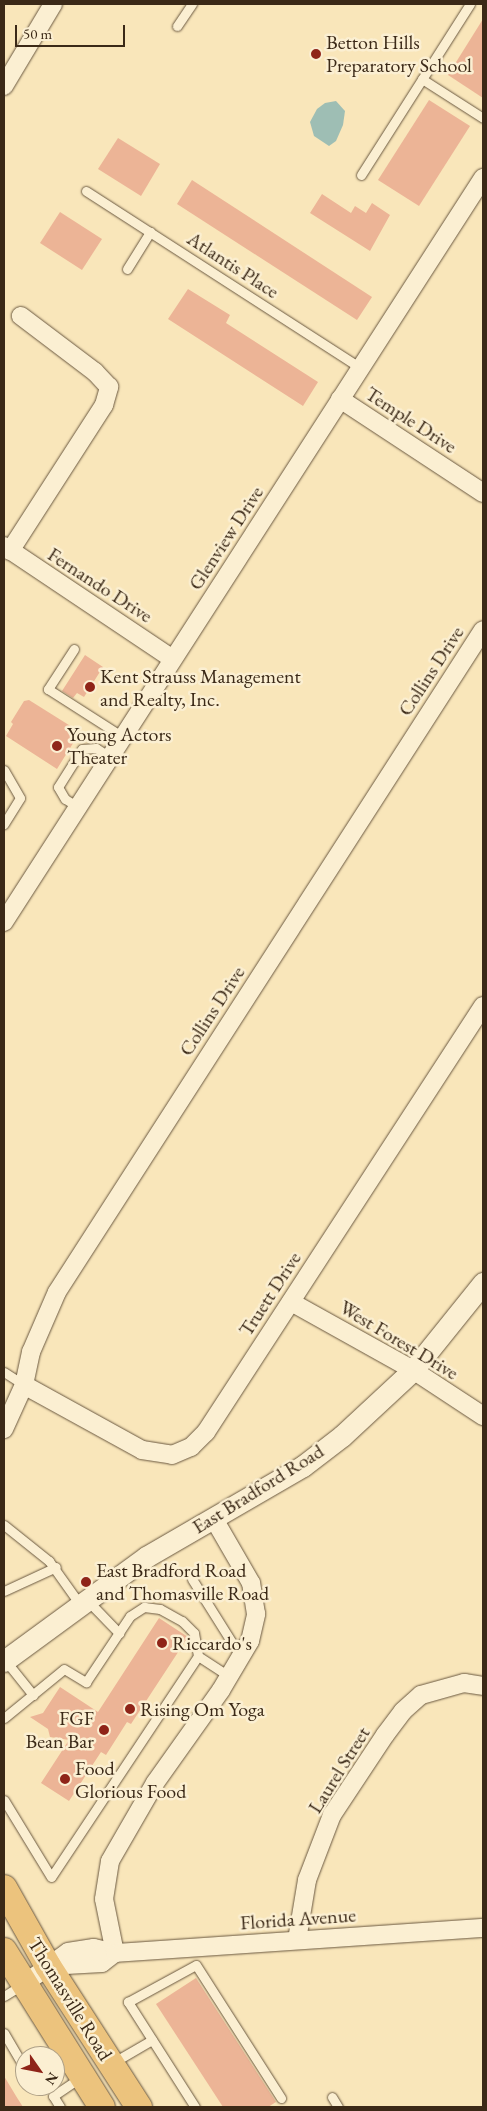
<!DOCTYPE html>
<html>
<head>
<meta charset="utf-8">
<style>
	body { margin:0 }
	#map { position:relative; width:487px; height:2111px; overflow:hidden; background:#f9e6ba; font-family:"EB Garamond",serif }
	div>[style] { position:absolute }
	.water>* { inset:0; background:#9ebeb4 }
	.building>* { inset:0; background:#ecb496 }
	.roads { filter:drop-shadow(0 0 1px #6a5840) drop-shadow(0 0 1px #6a5840) }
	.service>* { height:9px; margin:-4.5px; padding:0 4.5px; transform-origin:4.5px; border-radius:4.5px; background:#fbefd2 }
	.minor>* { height:18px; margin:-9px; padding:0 9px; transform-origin:9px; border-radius:9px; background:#fbefd2 }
	.tertiary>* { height:21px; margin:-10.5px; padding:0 10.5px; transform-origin:10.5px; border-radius:10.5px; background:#fbefd2 }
	.primary>* { height:26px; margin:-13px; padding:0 13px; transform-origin:13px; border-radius:13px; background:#ecc37d }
	.dots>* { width:14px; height:14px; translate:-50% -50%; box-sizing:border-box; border:2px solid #fbefd2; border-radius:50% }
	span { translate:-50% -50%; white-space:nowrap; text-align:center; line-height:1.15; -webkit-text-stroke:5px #fbefd2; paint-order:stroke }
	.poi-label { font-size:20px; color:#3b2917 }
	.left { translate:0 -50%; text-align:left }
	.right { translate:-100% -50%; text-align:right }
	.street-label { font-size:20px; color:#3b2917 }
	.frame { position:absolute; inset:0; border:5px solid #3b2917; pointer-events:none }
	.north { position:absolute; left:15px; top:2046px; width:50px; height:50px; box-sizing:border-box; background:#fbefd2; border:1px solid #aea087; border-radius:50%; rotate:123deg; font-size:14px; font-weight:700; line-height:20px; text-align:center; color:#3b2917 }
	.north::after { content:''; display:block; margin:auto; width:18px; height:22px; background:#8f2418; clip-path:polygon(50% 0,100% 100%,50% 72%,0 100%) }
	.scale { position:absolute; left:15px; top:25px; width:110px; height:22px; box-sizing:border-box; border:2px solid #3b2917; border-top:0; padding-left:6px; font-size:15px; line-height:18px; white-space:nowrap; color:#3b2917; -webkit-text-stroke:4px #fbefd2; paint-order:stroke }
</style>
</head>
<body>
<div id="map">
	<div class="water">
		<i style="clip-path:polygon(336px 101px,345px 111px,343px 125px,336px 141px,329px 146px,314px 136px,310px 122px,317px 109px,325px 103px)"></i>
	</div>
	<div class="building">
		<i style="clip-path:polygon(483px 19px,483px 98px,448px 75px)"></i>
		<i style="clip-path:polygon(429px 100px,470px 126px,419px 206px,378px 180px)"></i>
		<i style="clip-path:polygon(118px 138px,160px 164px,141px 196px,98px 169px)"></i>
		<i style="clip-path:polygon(192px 180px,372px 297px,357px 320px,177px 204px)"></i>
		<i style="clip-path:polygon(322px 194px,351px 213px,355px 206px,366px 213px,372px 203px,390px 215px,370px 251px,310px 213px)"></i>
		<i style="clip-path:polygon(60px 212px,102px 239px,82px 270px,40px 243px)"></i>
		<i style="clip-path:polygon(188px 289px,230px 315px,226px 323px,318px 382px,303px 406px,168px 319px)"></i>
		<i style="clip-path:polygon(85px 655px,103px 667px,84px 697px,77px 693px,73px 698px,62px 691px)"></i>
		<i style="clip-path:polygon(29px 700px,80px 732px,57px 769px,6px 736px,13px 724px,11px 722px,24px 701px)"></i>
		<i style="clip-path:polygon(159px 1618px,188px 1637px,131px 1724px,127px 1722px,106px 1755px,101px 1752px,69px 1801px,41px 1783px,69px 1740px,50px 1737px,48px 1729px,30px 1717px,43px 1713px,60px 1687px,98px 1712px)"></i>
		<i style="clip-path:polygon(196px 1978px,276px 2102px,268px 2107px,223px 2107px,156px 2004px)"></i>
		<i style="clip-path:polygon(4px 2076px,16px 2096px,23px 2107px,4px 2107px)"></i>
	</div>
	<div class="roads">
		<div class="service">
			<i style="left:177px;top:26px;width:27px;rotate:-56deg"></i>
			<i style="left:422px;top:79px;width:72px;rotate:32.6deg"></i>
			<i style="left:361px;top:175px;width:203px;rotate:-57.5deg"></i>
			<i style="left:86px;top:191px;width:327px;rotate:32.8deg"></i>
			<i style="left:127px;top:269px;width:44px;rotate:-58.1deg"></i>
			<i style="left:74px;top:649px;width:48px;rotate:123deg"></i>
			<i style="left:48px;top:689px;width:89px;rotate:32.6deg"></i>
			<i style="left:4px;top:770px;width:32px;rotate:60deg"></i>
			<i style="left:20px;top:798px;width:31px;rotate:122deg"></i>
			<i style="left:78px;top:807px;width:15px;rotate:-148deg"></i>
			<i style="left:65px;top:799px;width:14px;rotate:-120deg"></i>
			<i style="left:58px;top:787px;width:45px;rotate:-57.7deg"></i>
			<i style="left:82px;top:749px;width:14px;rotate:-4deg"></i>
			<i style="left:96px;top:748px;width:17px;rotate:33deg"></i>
			<i style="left:4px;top:1372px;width:24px;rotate:33deg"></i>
			<i style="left:4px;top:1525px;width:58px;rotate:38.7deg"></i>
			<i style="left:49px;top:1561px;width:52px;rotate:54.5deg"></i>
			<i style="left:192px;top:1579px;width:92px;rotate:57.9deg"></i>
			<i style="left:4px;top:1591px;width:57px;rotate:-24.8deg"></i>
			<i style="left:88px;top:1601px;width:45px;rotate:45.9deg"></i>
			<i style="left:198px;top:1656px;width:37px;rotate:33deg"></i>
			<i style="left:5px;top:1660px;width:45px;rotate:51.3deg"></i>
			<i style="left:4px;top:1718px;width:77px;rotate:-39.2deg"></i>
			<i style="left:64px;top:1669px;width:26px;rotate:31deg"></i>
			<i style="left:86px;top:1682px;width:79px;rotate:-56.3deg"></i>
			<i style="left:130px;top:1616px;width:17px;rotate:-33deg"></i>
			<i style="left:144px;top:1607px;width:16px;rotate:7deg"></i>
			<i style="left:160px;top:1609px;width:25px;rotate:29deg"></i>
			<i style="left:182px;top:1621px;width:17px;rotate:45deg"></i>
			<i style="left:194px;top:1633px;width:23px;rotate:80deg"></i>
			<i style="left:198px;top:1656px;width:265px;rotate:123.6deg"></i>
			<i style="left:51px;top:1877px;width:90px;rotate:-121.4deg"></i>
			<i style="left:4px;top:1996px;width:22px;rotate:-32deg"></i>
			<i style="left:4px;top:2033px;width:42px;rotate:59.7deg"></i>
			<i style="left:49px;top:2056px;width:15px;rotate:-32deg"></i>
			<i style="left:114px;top:2062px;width:44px;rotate:-30.1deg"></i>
			<i style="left:332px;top:2097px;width:12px;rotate:59deg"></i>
			<i style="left:60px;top:2107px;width:13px;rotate:-122deg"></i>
			<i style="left:53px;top:2096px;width:32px;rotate:-34deg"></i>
			<i style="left:195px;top:2107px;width:125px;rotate:-122.5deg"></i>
			<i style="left:128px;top:2002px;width:77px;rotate:-28.6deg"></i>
			<i style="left:196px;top:1965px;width:158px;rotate:57.4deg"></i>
		</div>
		<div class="minor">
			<i style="left:4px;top:86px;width:96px;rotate:-59.1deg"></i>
			<i style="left:340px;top:399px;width:171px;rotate:33.3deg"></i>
			<i style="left:4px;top:546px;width:203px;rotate:33.8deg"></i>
			<i style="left:10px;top:551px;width:174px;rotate:-57.2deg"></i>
			<i style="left:104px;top:405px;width:19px;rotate:-74deg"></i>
			<i style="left:109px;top:387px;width:21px;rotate:-133deg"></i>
			<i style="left:95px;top:372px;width:93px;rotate:-142.9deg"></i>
			<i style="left:4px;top:922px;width:885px;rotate:-57.23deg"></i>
			<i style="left:291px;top:1302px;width:140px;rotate:29.1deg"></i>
			<i style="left:413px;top:1370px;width:84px;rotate:33.3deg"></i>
			<i style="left:24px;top:1385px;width:135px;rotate:28.8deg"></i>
			<i style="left:142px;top:1450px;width:30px;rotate:9deg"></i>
			<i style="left:172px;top:1455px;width:21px;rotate:-23deg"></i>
			<i style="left:191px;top:1447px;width:21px;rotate:-45deg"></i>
			<i style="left:206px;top:1432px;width:508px;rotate:-56.97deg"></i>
			<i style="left:4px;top:1429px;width:48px;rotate:-65.6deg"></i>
			<i style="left:24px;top:1385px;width:34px;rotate:-78deg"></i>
			<i style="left:31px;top:1352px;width:65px;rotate:-66.6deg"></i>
			<i style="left:57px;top:1292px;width:787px;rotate:-57.24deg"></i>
			<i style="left:297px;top:1940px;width:61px;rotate:-80.5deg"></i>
			<i style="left:307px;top:1880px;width:70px;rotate:-69deg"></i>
			<i style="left:332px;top:1815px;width:96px;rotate:-56.5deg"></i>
			<i style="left:385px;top:1735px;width:30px;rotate:-53deg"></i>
			<i style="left:403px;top:1711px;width:24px;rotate:-42deg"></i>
			<i style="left:421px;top:1695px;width:45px;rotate:-15.6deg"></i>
			<i style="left:464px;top:1683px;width:19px;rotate:9deg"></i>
			<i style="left:115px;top:1953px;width:55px;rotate:-101.5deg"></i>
			<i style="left:104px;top:1899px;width:38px;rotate:-81deg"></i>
			<i style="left:110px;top:1861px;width:90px;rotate:-60deg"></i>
			<i style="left:155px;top:1783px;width:114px;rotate:-54.6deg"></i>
			<i style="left:221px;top:1690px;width:57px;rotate:-59.4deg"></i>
			<i style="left:250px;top:1641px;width:28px;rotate:-77deg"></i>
			<i style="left:256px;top:1614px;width:31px;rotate:-99deg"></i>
			<i style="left:251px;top:1583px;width:74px;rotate:-120deg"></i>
			<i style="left:48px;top:1966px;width:54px;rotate:-3.2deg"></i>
			<i style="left:102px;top:1963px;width:16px;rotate:-38deg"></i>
			<i style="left:24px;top:1984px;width:54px;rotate:-36deg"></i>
			<i style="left:68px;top:1952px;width:26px;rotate:-9deg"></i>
			<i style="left:94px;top:1948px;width:22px;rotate:13deg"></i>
			<i style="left:115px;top:1953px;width:369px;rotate:-3.9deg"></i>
		</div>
		<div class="tertiary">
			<i style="left:4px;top:1661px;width:176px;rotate:-36.2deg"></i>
			<i style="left:146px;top:1557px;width:181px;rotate:-30.1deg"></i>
			<i style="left:303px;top:1466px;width:49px;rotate:-37.6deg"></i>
			<i style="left:342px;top:1436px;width:97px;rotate:-42.9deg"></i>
			<i style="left:413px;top:1370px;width:112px;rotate:-51.2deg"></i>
		</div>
		<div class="primary">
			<i style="left:4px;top:1888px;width:90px;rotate:60.6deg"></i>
			<i style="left:48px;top:1966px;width:168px;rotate:57.2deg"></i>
			<i style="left:4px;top:1951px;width:184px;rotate:57.9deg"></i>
		</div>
	</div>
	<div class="dots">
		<i style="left:316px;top:54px;background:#8f2418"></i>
		<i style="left:90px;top:687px;background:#8f2418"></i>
		<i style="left:57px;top:746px;background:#8f2418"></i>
		<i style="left:86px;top:1582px;background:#8f2418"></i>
		<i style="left:162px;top:1643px;background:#8f2418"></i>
		<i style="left:130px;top:1709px;background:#8f2418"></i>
		<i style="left:104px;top:1730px;background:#8f2418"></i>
		<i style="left:65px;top:1779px;background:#8f2418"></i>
	</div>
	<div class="poi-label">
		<span class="left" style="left:326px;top:54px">Betton Hills<br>Preparatory School</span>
		<span class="left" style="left:100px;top:688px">Kent Strauss Management<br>and Realty, Inc.</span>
		<span class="left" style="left:67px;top:746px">Young Actors<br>Theater</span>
		<span class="left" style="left:96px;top:1582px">East Bradford Road<br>and Thomasville Road</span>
		<span class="left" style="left:172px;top:1643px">Riccardo's</span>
		<span class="left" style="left:140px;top:1709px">Rising Om Yoga</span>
		<span class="right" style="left:94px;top:1730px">FGF<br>Bean Bar</span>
		<span class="left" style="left:75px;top:1780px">Food<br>Glorious Food</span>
	</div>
	<div class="street-label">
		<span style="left:233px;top:265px;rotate:33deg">Atlantis Place</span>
		<span style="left:411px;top:420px;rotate:33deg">Temple Drive</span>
		<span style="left:226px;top:538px;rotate:-57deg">Glenview Drive</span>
		<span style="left:100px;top:585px;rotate:33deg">Fernando Drive</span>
		<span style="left:431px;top:671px;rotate:-57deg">Collins Drive</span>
		<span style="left:212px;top:1011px;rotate:-57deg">Collins Drive</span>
		<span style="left:270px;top:1294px;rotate:-57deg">Truett Drive</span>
		<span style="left:399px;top:1340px;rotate:31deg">West Forest Drive</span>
		<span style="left:258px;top:1489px;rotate:-32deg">East Bradford Road</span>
		<span style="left:339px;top:1770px;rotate:-58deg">Laurel Street</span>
		<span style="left:298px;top:1919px;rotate:-4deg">Florida Avenue</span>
		<span style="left:70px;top:1999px;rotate:58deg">Thomasville Road</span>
	</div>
	<div class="frame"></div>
	<div class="north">N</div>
	<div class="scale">50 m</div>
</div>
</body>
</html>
